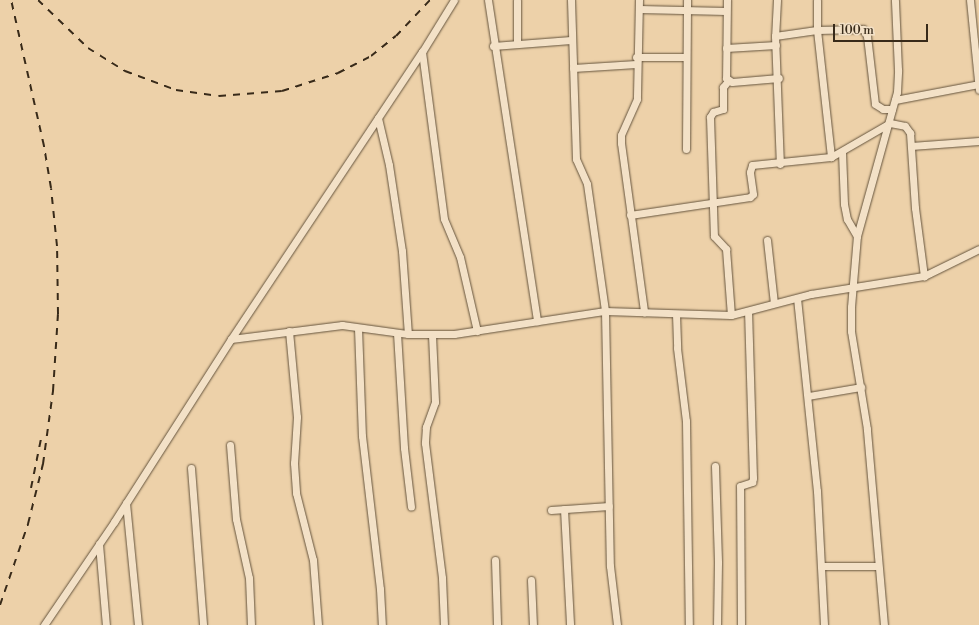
<!DOCTYPE html>
<html>
<head>
<meta charset="utf-8">
<style>
	body { margin:0 }
	#map { position:relative; width:979px; height:625px; overflow:hidden; background:#edd1a9; font-family:"Libre Bodoni",serif }
	div>[style] { position:absolute }
	.roads { filter:drop-shadow(0 0 1px #65543d) drop-shadow(0 0 1px #65543d) }
	.minor>* { height:7px; margin:-3.5px; padding:0 3.5px; transform-origin:3.5px; border-radius:3.5px; background:#f3e1c7 }
	.rail>* { height:2px; margin-top:-1px; transform-origin:0; background:repeating-linear-gradient(90deg,#382a19 0 7px,transparent 0 14px) }
	span { translate:-50% -50%; white-space:nowrap; text-align:center; line-height:1.15; -webkit-text-stroke:3.5px #f3e1c7; paint-order:stroke }
	.scale { position:absolute; left:833px; top:24px; width:95px; height:18px; box-sizing:border-box; border:2px solid #382a19; border-top:0; padding-left:5px; font-size:12px; line-height:14px; white-space:nowrap; color:#382a19; -webkit-text-stroke:3px #f3e1c7; paint-order:stroke }
</style>
</head>
<body>
<div id="map">
	<div class="roads">
		<div class="minor">
			<i style="left:488px;top:0;width:325px;rotate:81.3deg"></i>
			<i style="left:571px;top:0;width:159px;rotate:88.2deg"></i>
			<i style="left:576px;top:159px;width:27px;rotate:66deg"></i>
			<i style="left:587px;top:184px;width:128px;rotate:81.9deg"></i>
			<i style="left:605px;top:311px;width:255px;rotate:88.9deg"></i>
			<i style="left:610px;top:566px;width:59px;rotate:83.2deg"></i>
			<i style="left:639px;top:0;width:99px;rotate:91.2deg"></i>
			<i style="left:637px;top:99px;width:39px;rotate:114deg"></i>
			<i style="left:621px;top:135px;width:8px;rotate:90deg"></i>
			<i style="left:621px;top:143px;width:171px;rotate:82.2deg"></i>
			<i style="left:727px;top:0;width:78px;rotate:90.7deg"></i>
			<i style="left:726px;top:78px;width:7px;rotate:34deg"></i>
			<i style="left:732px;top:82px;width:47px;rotate:-4.9deg"></i>
			<i style="left:777px;top:0;width:36px;rotate:93deg"></i>
			<i style="left:775px;top:36px;width:128px;rotate:87.8deg"></i>
			<i style="left:817px;top:0;width:30px;rotate:90deg"></i>
			<i style="left:817px;top:30px;width:128px;rotate:83.7deg"></i>
			<i style="left:970px;top:0;width:90px;rotate:84.3deg"></i>
			<i style="left:639px;top:9px;width:87px;rotate:1.3deg"></i>
			<i style="left:775px;top:36px;width:42px;rotate:-8.1deg"></i>
			<i style="left:817px;top:30px;width:46px;rotate:-1.2deg"></i>
			<i style="left:863px;top:29px;width:8px;rotate:60deg"></i>
			<i style="left:867px;top:36px;width:68px;rotate:83.3deg"></i>
			<i style="left:875px;top:104px;width:9px;rotate:32deg"></i>
			<i style="left:883px;top:109px;width:9px"></i>
			<i style="left:517px;top:44px;width:44px;rotate:-90deg"></i>
			<i style="left:493px;top:46px;width:78px;rotate:-4.4deg"></i>
			<i style="left:726px;top:48px;width:50px;rotate:-3.4deg"></i>
			<i style="left:422px;top:52px;width:168px;rotate:82.5deg"></i>
			<i style="left:444px;top:219px;width:41px;rotate:67.2deg"></i>
			<i style="left:460px;top:257px;width:76px;rotate:77.1deg"></i>
			<i style="left:636px;top:57px;width:49px"></i>
			<i style="left:573px;top:68px;width:63px;rotate:-3.6deg"></i>
			<i style="left:728px;top:81px;width:8px;rotate:130deg"></i>
			<i style="left:723px;top:87px;width:22px;rotate:90deg"></i>
			<i style="left:723px;top:109px;width:10px;rotate:163deg"></i>
			<i style="left:713px;top:112px;width:6px;rotate:121deg"></i>
			<i style="left:710px;top:117px;width:119px;rotate:88.1deg"></i>
			<i style="left:714px;top:236px;width:18px;rotate:47deg"></i>
			<i style="left:726px;top:249px;width:66px;rotate:85.7deg"></i>
			<i style="left:895px;top:100px;width:86px;rotate:-10.8deg"></i>
			<i style="left:378px;top:118px;width:48px;rotate:76.8deg"></i>
			<i style="left:389px;top:165px;width:87px;rotate:81.4deg"></i>
			<i style="left:402px;top:251px;width:83px;rotate:85.9deg"></i>
			<i style="left:911px;top:146px;width:68px;rotate:-4.2deg"></i>
			<i style="left:686px;top:149px;width:149px;rotate:-89.6deg"></i>
			<i style="left:842px;top:152px;width:52px;rotate:87.8deg"></i>
			<i style="left:844px;top:204px;width:15px;rotate:79deg"></i>
			<i style="left:847px;top:219px;width:20px;rotate:60deg"></i>
			<i style="left:630px;top:215px;width:121px;rotate:-8.5deg"></i>
			<i style="left:750px;top:197px;width:4px;rotate:-45deg"></i>
			<i style="left:753px;top:194px;width:22px;rotate:-98deg"></i>
			<i style="left:750px;top:172px;width:7px;rotate:-74deg"></i>
			<i style="left:752px;top:165px;width:79px;rotate:-5.8deg"></i>
			<i style="left:831px;top:157px;width:68px;rotate:-30deg"></i>
			<i style="left:890px;top:123px;width:15px;rotate:11deg"></i>
			<i style="left:905px;top:126px;width:9px;rotate:54deg"></i>
			<i style="left:910px;top:133px;width:75px;rotate:86.2deg"></i>
			<i style="left:915px;top:208px;width:69px;rotate:82.5deg"></i>
			<i style="left:767px;top:240px;width:63px;rotate:83.7deg"></i>
			<i style="left:797px;top:298px;width:194px;rotate:84.1deg"></i>
			<i style="left:817px;top:491px;width:134px;rotate:87deg"></i>
			<i style="left:676px;top:314px;width:34px;rotate:88deg"></i>
			<i style="left:677px;top:348px;width:74px;rotate:83deg"></i>
			<i style="left:686px;top:421px;width:204px;rotate:89.2deg"></i>
			<i style="left:358px;top:328px;width:108px;rotate:87.9deg"></i>
			<i style="left:362px;top:436px;width:154px;rotate:83.3deg"></i>
			<i style="left:380px;top:589px;width:36px;rotate:87deg"></i>
			<i style="left:289px;top:331px;width:86px;rotate:84.7deg"></i>
			<i style="left:297px;top:417px;width:46px;rotate:93.7deg"></i>
			<i style="left:294px;top:463px;width:30px;rotate:86deg"></i>
			<i style="left:296px;top:493px;width:69px;rotate:75.8deg"></i>
			<i style="left:313px;top:560px;width:65px;rotate:85.6deg"></i>
			<i style="left:397px;top:333px;width:115px;rotate:86.5deg"></i>
			<i style="left:404px;top:448px;width:59px;rotate:83.2deg"></i>
			<i style="left:432px;top:335px;width:67px;rotate:87.4deg"></i>
			<i style="left:435px;top:402px;width:27px;rotate:110deg"></i>
			<i style="left:426px;top:427px;width:16px;rotate:94deg"></i>
			<i style="left:425px;top:443px;width:136px;rotate:82.8deg"></i>
			<i style="left:442px;top:578px;width:47px;rotate:87.6deg"></i>
			<i style="left:231px;top:339px;width:345px;rotate:-56.4deg"></i>
			<i style="left:422px;top:52px;width:61px;rotate:-58.4deg"></i>
			<i style="left:808px;top:396px;width:54px;rotate:-9.6deg"></i>
			<i style="left:230px;top:445px;width:74px;rotate:85.4deg"></i>
			<i style="left:236px;top:519px;width:60px;rotate:77.6deg"></i>
			<i style="left:249px;top:578px;width:47px;rotate:87.6deg"></i>
			<i style="left:715px;top:466px;width:97px;rotate:88.2deg"></i>
			<i style="left:718px;top:563px;width:62px;rotate:90.9deg"></i>
			<i style="left:191px;top:468px;width:157px;rotate:85.6deg"></i>
			<i style="left:126px;top:503px;width:123px;rotate:84.4deg"></i>
			<i style="left:564px;top:509px;width:116px;rotate:87deg"></i>
			<i style="left:551px;top:510px;width:58px;rotate:-3.9deg"></i>
			<i style="left:99px;top:544px;width:81px;rotate:85.1deg"></i>
			<i style="left:495px;top:560px;width:65px;rotate:88.2deg"></i>
			<i style="left:823px;top:566px;width:55px"></i>
			<i style="left:531px;top:580px;width:45px;rotate:87.5deg"></i>
			<i style="left:44px;top:625px;width:125px;rotate:-55.8deg"></i>
			<i style="left:114px;top:522px;width:217px;rotate:-57.4deg"></i>
			<i style="left:231px;top:339px;width:112px;rotate:-7.2deg"></i>
			<i style="left:342px;top:325px;width:67px;rotate:7.8deg"></i>
			<i style="left:408px;top:334px;width:46px"></i>
			<i style="left:454px;top:334px;width:153px;rotate:-8.7deg"></i>
			<i style="left:605px;top:311px;width:126px;rotate:1.8deg"></i>
			<i style="left:731px;top:315px;width:83px;rotate:-14.7deg"></i>
			<i style="left:811px;top:294px;width:114px;rotate:-9.1deg"></i>
			<i style="left:924px;top:276px;width:61px;rotate:-26.1deg"></i>
			<i style="left:741px;top:625px;width:139px;rotate:-90.4deg"></i>
			<i style="left:740px;top:486px;width:13px;rotate:-18deg"></i>
			<i style="left:752px;top:482px;width:4px;rotate:-76deg"></i>
			<i style="left:753px;top:478px;width:167px;rotate:-91.7deg"></i>
			<i style="left:884px;top:625px;width:197px;rotate:-95deg"></i>
			<i style="left:867px;top:429px;width:99px;rotate:-99.3deg"></i>
			<i style="left:851px;top:331px;width:24px;rotate:-90deg"></i>
			<i style="left:851px;top:307px;width:71px;rotate:-85.2deg"></i>
			<i style="left:857px;top:236px;width:149px;rotate:-74.5deg"></i>
			<i style="left:897px;top:92px;width:22px;rotate:-87deg"></i>
			<i style="left:898px;top:70px;width:70px;rotate:-92.5deg"></i>
		</div>
	</div>
	<div class="rail">
		<i style="left:38px;top:0;width:69px;rotate:43.8deg"></i>
		<i style="left:88px;top:48px;width:44px;rotate:31.9deg"></i>
		<i style="left:125px;top:71px;width:54px;rotate:20.4deg"></i>
		<i style="left:176px;top:90px;width:43px;rotate:7.9deg"></i>
		<i style="left:219px;top:96px;width:63px;rotate:-4.5deg"></i>
		<i style="left:282px;top:91px;width:59px;rotate:-17.8deg"></i>
		<i style="left:338px;top:73px;width:37px;rotate:-27deg"></i>
		<i style="left:371px;top:56px;width:32px;rotate:-39deg"></i>
		<i style="left:396px;top:36px;width:50px;rotate:-46.6deg"></i>
		<i style="left:31px;top:488px;width:50px;rotate:-78.5deg"></i>
		<i style="left:0;top:605px;width:86px;rotate:-70.9deg"></i>
		<i style="left:28px;top:524px;width:62px;rotate:-76deg"></i>
		<i style="left:43px;top:464px;width:74px;rotate:-82.2deg"></i>
		<i style="left:53px;top:391px;width:77px;rotate:-86.3deg"></i>
		<i style="left:58px;top:314px;width:68px;rotate:-90.8deg"></i>
		<i style="left:57px;top:246px;width:58px;rotate:-95.9deg"></i>
		<i style="left:51px;top:188px;width:43px;rotate:-99.5deg"></i>
		<i style="left:44px;top:146px;width:150px;rotate:-102.7deg"></i>
	</div>
	<div class="scale">100 m</div>
</div>
</body>
</html>
